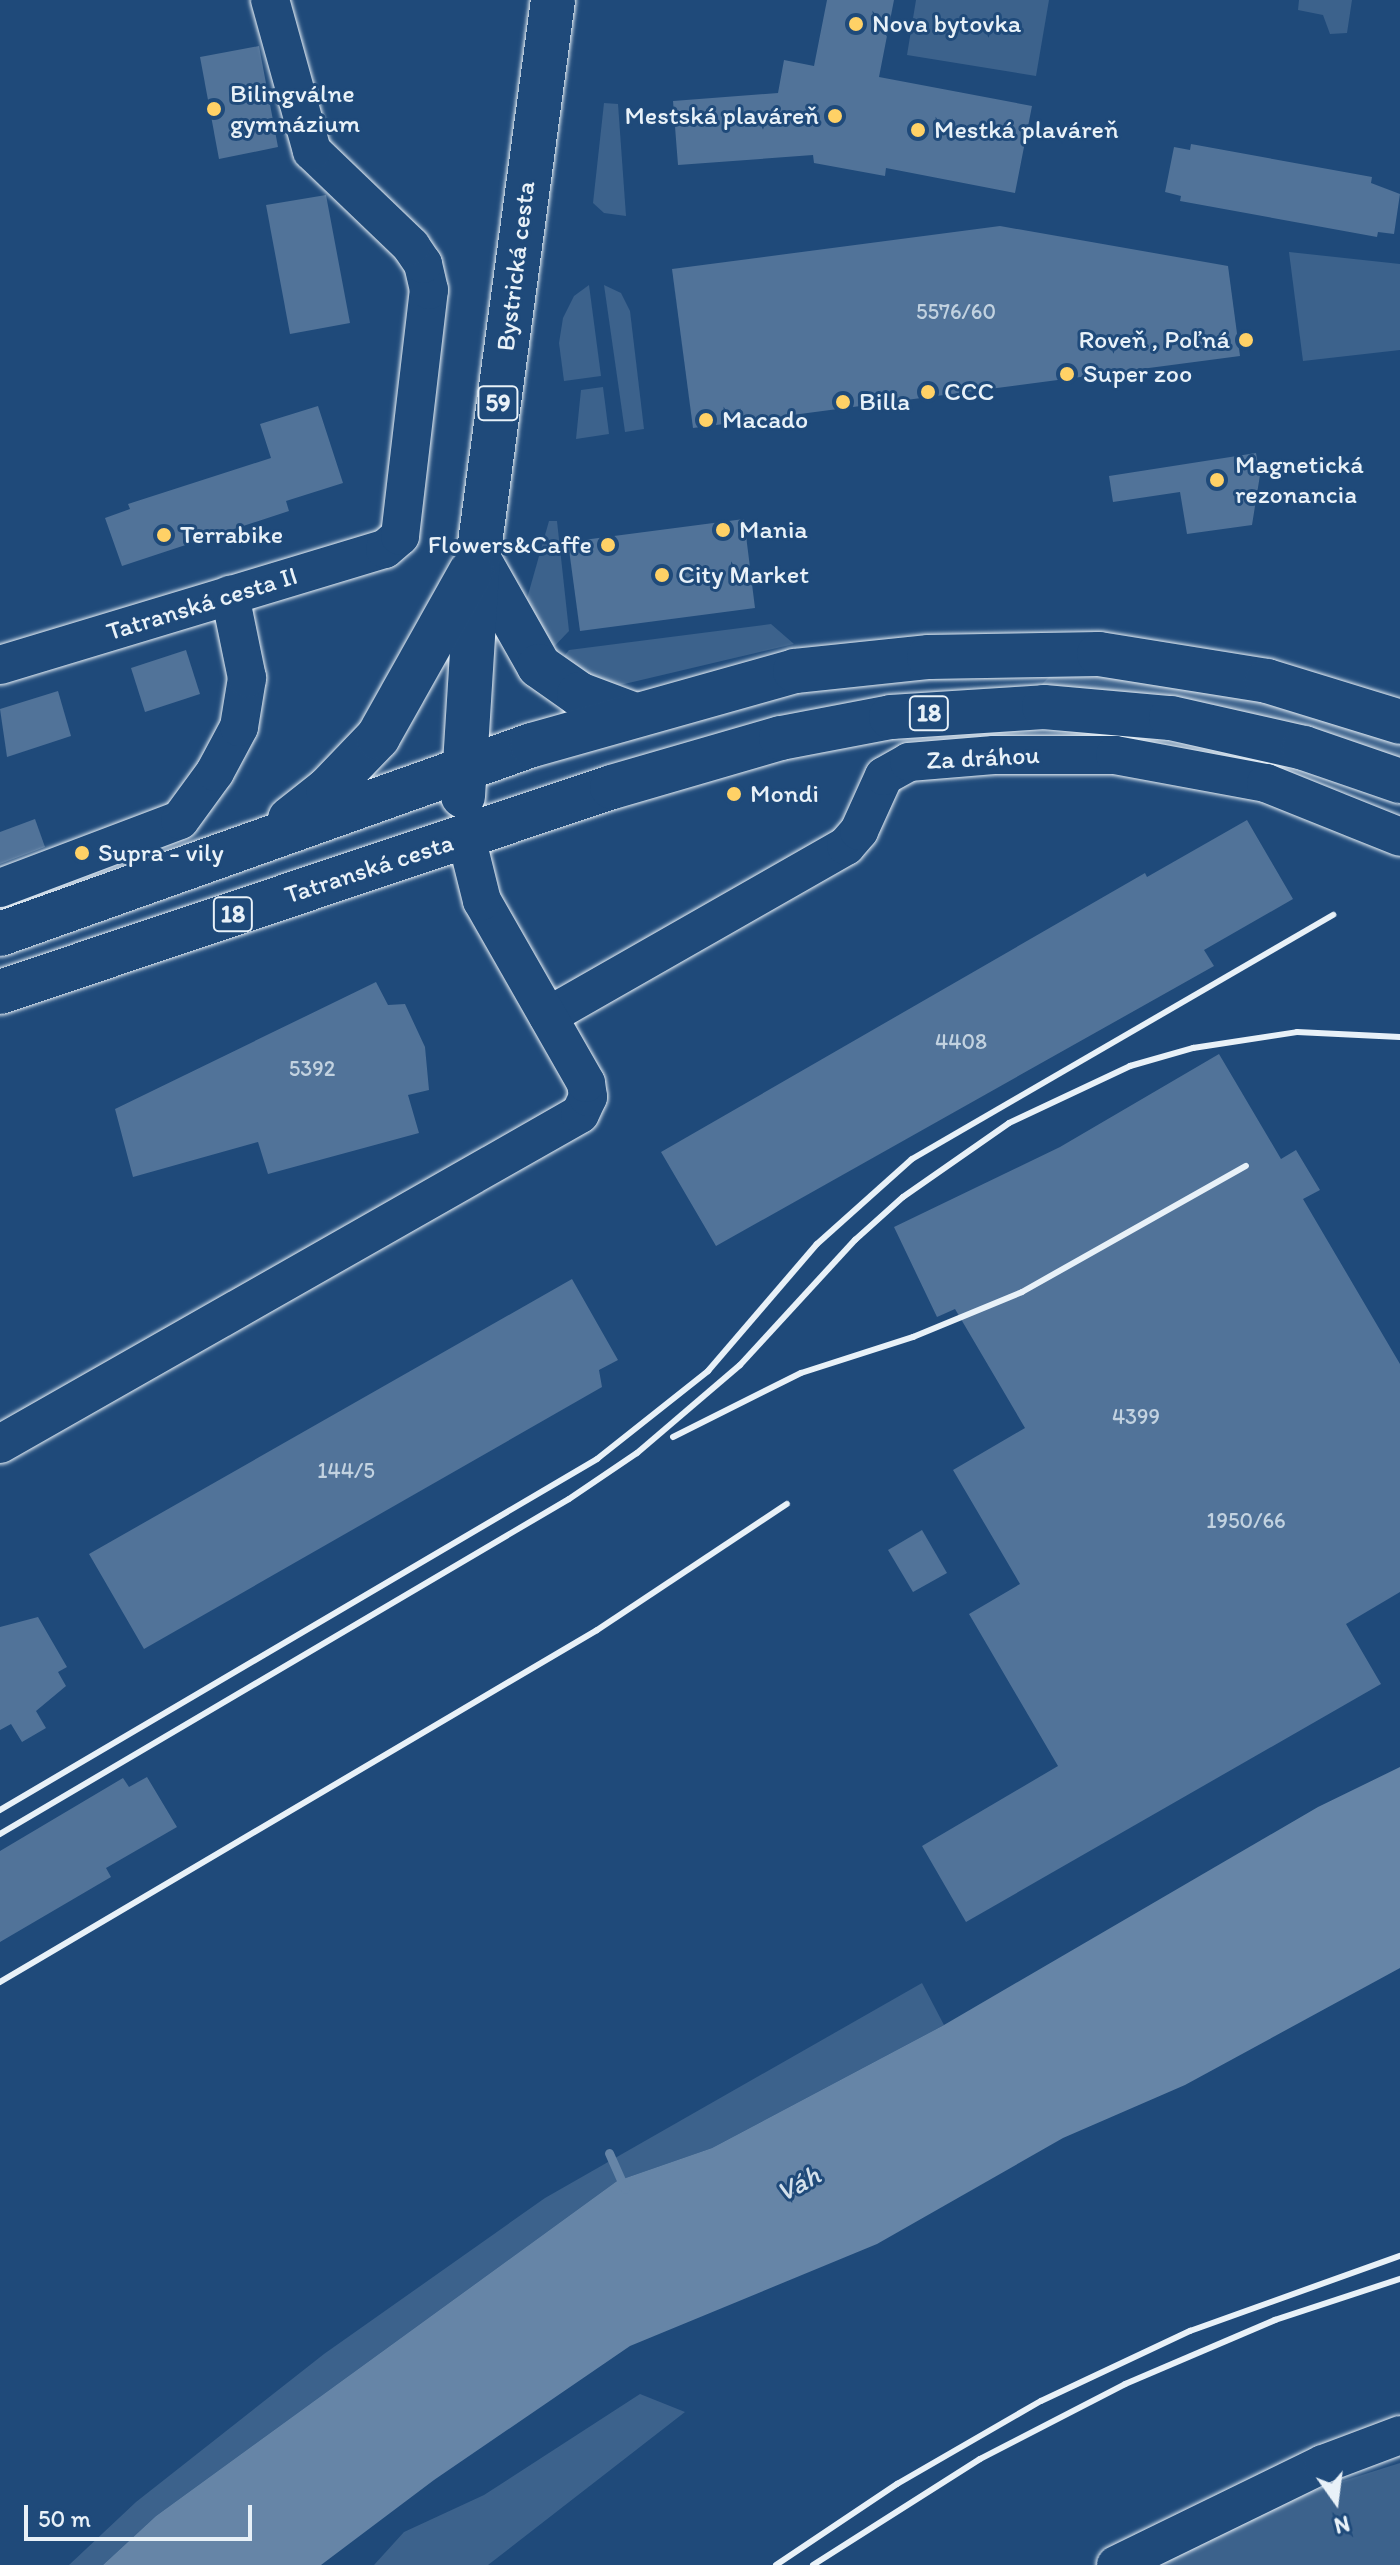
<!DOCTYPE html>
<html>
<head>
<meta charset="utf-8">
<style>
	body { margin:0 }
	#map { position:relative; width:1400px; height:2565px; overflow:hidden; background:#1f4a7a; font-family:Itim,sans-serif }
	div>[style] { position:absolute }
	.green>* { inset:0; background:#3c628c }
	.water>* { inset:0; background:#6685a7 }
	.stream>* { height:9px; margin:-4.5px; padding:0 4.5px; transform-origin:4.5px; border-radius:4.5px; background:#6685a7 }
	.building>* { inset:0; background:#517399 }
	.roads { filter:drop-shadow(0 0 2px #e8f1f8) drop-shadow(0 0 2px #e8f1f8) }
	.minor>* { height:38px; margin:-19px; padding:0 19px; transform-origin:19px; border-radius:19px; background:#1f4a7a }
	.major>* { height:44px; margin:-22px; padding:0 22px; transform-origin:22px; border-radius:22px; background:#1f4a7a }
	.rail>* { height:6px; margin:-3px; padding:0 3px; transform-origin:3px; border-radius:3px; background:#e8f1f8 }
	.dots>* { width:22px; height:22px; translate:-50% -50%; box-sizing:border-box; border:4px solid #1f4a7a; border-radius:50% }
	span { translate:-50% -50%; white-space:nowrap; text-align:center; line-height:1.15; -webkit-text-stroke:6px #1f4a7a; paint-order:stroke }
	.number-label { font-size:22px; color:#c2d2e0 }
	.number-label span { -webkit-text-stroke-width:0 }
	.shield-label span { padding:2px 6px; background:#1f4a7a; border:2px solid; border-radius:6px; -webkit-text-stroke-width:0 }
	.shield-label { font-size:24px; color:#e8f1f8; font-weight:700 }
	.poi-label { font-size:26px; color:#e8f1f8 }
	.left { translate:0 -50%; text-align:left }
	.right { translate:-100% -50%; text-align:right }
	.street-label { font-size:26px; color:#e8f1f8 }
	.water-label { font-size:28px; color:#d4e1ec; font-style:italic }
	.north { position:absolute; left:1296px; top:2461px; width:80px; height:80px; -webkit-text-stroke:6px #1f4a7a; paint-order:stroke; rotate:166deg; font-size:22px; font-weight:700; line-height:32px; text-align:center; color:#e8f1f8 }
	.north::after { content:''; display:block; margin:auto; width:28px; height:36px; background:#e8f1f8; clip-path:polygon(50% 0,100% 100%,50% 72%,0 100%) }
	.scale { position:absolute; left:24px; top:2505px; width:228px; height:36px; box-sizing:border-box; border:4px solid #e8f1f8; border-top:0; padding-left:10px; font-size:24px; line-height:28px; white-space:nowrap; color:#e8f1f8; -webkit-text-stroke:6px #1f4a7a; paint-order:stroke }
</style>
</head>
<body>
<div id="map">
	<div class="green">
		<i style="clip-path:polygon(916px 0,1049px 0,1036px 76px,907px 55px)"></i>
		<i style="clip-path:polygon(1299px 0,1352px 0,1347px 33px,1330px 34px,1323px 15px,1298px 10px)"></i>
		<i style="clip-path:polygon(604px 103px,618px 104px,626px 216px,604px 213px,593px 203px)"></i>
		<i style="clip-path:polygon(1289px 252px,1400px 264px,1400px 350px,1303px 361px)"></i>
		<i style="clip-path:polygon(589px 285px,601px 376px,564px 381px,559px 343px,563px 318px,574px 296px)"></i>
		<i style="clip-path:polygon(604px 285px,621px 293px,630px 311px,644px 429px,625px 432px)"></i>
		<i style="clip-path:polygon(603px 387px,609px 434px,576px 439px,581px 390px)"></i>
		<i style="clip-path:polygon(549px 521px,557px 521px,569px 631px,547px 654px,526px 602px)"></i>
		<i style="clip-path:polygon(771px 624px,794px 644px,620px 685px,600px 685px,558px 664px,569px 650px)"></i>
		<i style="clip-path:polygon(1051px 675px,1119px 676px,1264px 699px,1400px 741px,1400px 760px,1041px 685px)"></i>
		<i style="clip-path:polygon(922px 1983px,944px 2025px,712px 2148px,617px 2181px,156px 2516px,103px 2565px,69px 2565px,136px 2502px,324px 2354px,545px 2198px)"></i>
		<i style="clip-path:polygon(640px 2394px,685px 2412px,488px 2565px,374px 2565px,404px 2532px,484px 2495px)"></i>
		<i style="clip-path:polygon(1400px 2463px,1400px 2565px,1133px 2565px,1264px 2506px)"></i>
	</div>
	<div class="water">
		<i style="clip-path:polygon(1400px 1767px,1400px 1968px,1185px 2085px,1063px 2138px,877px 2244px,630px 2346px,434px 2480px,321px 2565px,103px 2565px,156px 2516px,617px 2181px,712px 2148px,944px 2025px,1318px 1807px)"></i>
	</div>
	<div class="stream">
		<i style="left:609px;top:2153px;width:39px;rotate:66deg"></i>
	</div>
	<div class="building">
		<i style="clip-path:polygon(827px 0,894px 0,879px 77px,1032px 106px,1015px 193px,886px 168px,885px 176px,814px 163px,813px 155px,678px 165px,673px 101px,778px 93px,784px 60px,814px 66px)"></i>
		<i style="clip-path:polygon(259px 46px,278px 147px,219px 159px,200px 57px)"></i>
		<i style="clip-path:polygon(1191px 144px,1372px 177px,1371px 183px,1400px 194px,1394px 234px,1378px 232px,1377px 237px,1180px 201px,1181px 196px,1165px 192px,1174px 147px,1190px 150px)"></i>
		<i style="clip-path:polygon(326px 195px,350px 323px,290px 334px,266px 205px)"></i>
		<i style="clip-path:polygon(1000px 226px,1228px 266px,1240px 356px,693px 428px,672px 269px)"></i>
		<i style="clip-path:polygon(318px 406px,343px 483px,286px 501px,289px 511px,122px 566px,105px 518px,130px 509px,128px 504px,271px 458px,260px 424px)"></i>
		<i style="clip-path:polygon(1256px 453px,1260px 475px,1252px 525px,1187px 534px,1180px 492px,1113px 502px,1109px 476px)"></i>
		<i style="clip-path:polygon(744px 519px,755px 608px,580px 631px,568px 542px)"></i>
		<i style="clip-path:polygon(186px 650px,200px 694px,145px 712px,131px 668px)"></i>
		<i style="clip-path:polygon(58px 691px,71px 736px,7px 757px,0 709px)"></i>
		<i style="clip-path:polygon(35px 819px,45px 847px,0 864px,0 832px)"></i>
		<i style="clip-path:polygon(1247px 820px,1293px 899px,1204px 950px,1214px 966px,716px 1246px,661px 1152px,1145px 873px,1147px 877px)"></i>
		<i style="clip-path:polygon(376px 982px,388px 1005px,405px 1004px,425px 1047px,429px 1090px,408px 1095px,419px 1133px,268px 1174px,258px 1142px,133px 1177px,115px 1109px)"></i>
		<i style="clip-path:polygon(1219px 1054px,1281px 1159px,1296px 1150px,1320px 1190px,1303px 1199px,1400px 1364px,1400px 1592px,1346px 1624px,1381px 1684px,966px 1922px,922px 1846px,1058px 1766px,969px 1614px,1020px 1584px,953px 1470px,1025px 1428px,955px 1309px,937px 1317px,894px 1227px,1060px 1147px)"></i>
		<i style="clip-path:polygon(572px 1279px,618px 1360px,599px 1370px,602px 1387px,144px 1649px,89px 1554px)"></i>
		<i style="clip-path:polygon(922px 1530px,947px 1573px,913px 1592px,888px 1550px)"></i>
		<i style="clip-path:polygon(38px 1617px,67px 1667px,58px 1672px,66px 1686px,36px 1711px,46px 1728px,22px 1742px,11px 1724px,0 1730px,0 1627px)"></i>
		<i style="clip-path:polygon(147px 1777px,177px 1827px,106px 1868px,111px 1877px,0 1942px,0 1851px,123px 1778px,129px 1787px)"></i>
	</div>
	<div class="roads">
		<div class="minor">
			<i style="left:0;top:665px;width:402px;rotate:-16.8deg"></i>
			<i style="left:385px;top:549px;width:20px;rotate:-41deg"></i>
			<i style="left:400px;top:536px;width:248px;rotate:-83.3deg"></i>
			<i style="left:429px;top:290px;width:27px;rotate:-103deg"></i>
			<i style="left:423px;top:264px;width:22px;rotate:-124deg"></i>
			<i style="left:411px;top:246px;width:137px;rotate:-136.2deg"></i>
			<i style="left:312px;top:151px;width:157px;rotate:-105.5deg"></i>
			<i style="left:0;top:888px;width:192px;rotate:-20.7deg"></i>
			<i style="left:180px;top:820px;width:59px;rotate:-53.9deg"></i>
			<i style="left:215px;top:772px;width:51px;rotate:-61.9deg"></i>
			<i style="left:239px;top:727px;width:50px;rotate:-80.7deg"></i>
			<i style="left:247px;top:678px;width:85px;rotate:-101.6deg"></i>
			<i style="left:548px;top:1016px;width:343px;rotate:-29.7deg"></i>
			<i style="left:846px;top:846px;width:20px;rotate:-49deg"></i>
			<i style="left:859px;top:831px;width:60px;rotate:-65.6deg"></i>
			<i style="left:884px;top:776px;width:29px;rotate:-29deg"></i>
			<i style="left:909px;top:762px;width:85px;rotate:-4.7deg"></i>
			<i style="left:994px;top:755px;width:121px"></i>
			<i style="left:1115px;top:755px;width:154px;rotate:10.5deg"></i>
			<i style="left:1266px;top:783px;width:144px;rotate:21.9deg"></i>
			<i style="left:0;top:1444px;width:667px;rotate:-29.64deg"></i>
			<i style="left:580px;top:1114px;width:19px;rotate:-65deg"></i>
			<i style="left:588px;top:1097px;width:14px;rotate:-98deg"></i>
			<i style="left:586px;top:1083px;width:210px;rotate:-119.7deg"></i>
			<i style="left:482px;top:901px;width:66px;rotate:-104deg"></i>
			<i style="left:1116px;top:2565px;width:230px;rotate:-26deg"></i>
			<i style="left:1323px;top:2464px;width:82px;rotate:-20.6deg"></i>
		</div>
		<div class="major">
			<i style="left:478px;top:558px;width:124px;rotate:60.5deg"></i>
			<i style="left:539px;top:666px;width:49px;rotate:35deg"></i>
			<i style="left:579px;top:694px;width:57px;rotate:20.7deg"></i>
			<i style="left:463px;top:796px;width:238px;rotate:-86.4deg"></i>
			<i style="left:478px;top:558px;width:563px;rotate:-82.34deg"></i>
			<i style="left:290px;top:819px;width:48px;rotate:-38.3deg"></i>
			<i style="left:328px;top:789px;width:72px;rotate:-46.1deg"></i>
			<i style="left:378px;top:737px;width:190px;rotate:-60.7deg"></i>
			<i style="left:0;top:934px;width:565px;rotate:-19.56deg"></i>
			<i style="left:532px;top:745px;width:273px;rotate:-15.7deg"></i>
			<i style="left:795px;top:671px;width:135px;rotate:-6deg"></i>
			<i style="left:929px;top:657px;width:170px;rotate:-1deg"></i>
			<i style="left:1099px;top:654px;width:170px;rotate:9.1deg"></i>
			<i style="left:1267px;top:681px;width:139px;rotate:17.1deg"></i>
			<i style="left:0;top:992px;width:645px;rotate:-18.52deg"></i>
			<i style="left:612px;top:787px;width:176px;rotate:-16.2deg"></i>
			<i style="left:781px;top:738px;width:112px;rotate:-10.8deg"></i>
			<i style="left:891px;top:717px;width:153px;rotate:-3.7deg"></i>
			<i style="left:1044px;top:707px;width:127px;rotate:5deg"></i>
			<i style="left:1171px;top:718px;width:136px;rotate:12.7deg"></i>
			<i style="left:1304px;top:748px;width:102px;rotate:19deg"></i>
		</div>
	</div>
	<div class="rail">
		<i style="left:673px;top:1437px;width:143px;rotate:-26.6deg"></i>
		<i style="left:801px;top:1373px;width:118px;rotate:-17.8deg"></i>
		<i style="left:913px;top:1337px;width:118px;rotate:-22.4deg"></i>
		<i style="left:1022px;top:1292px;width:257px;rotate:-29.4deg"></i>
		<i style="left:0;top:1810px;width:693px;rotate:-30.45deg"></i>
		<i style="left:597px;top:1459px;width:142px;rotate:-38.4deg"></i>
		<i style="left:708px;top:1371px;width:167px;rotate:-49.4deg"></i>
		<i style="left:817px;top:1244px;width:127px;rotate:-41.8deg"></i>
		<i style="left:912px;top:1159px;width:487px;rotate:-30.1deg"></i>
		<i style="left:0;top:1834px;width:660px;rotate:-30.49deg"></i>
		<i style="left:569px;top:1499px;width:82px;rotate:-34.1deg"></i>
		<i style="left:637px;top:1453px;width:135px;rotate:-40.5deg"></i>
		<i style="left:740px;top:1365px;width:170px;rotate:-47.4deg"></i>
		<i style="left:855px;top:1240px;width:64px;rotate:-41.9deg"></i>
		<i style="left:903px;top:1197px;width:129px;rotate:-34.9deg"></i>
		<i style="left:1009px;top:1123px;width:134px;rotate:-25.2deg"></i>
		<i style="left:1130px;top:1066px;width:66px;rotate:-15.9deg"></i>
		<i style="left:1193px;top:1048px;width:105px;rotate:-8.7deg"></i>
		<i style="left:1297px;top:1032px;width:103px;rotate:2.8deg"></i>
		<i style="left:0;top:1982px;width:693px;rotate:-30.52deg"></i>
		<i style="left:597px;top:1630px;width:228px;rotate:-33.6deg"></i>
		<i style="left:776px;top:2565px;width:146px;rotate:-33.8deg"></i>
		<i style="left:897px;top:2484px;width:166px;rotate:-30deg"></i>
		<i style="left:1041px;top:2401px;width:165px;rotate:-25.2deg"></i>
		<i style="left:1190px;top:2331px;width:223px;rotate:-19.7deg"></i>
		<i style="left:813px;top:2565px;width:198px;rotate:-32.4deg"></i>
		<i style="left:980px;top:2459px;width:163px;rotate:-27.3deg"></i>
		<i style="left:1125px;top:2384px;width:163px;rotate:-23.1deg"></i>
		<i style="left:1275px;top:2320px;width:132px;rotate:-18.2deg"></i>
	</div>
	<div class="dots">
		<i style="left:856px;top:24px;background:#ffd166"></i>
		<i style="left:214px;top:109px;background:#ffd166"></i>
		<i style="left:835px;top:116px;background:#ffd166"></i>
		<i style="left:918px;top:130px;background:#ffd166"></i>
		<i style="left:1246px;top:340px;background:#ffd166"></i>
		<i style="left:1067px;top:374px;background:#ffd166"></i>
		<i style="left:928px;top:392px;background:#ffd166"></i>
		<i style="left:843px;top:402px;background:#ffd166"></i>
		<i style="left:706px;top:420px;background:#ffd166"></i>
		<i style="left:1217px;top:480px;background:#ffd166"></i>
		<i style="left:723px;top:530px;background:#ffd166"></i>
		<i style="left:164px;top:535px;background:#ffd166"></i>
		<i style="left:608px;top:545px;background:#ffd166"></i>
		<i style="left:662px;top:575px;background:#ffd166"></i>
		<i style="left:734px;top:794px;background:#ffd166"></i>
		<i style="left:82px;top:853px;background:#ffd166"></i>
	</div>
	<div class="number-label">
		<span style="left:956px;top:312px">5576/60</span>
		<span style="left:961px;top:1042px">4408</span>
		<span style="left:312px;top:1069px">5392</span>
		<span style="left:1136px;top:1417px">4399</span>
		<span style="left:346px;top:1471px">144/5</span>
		<span style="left:1246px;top:1521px">1950/66</span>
	</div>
	<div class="shield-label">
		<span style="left:498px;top:403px">59</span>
		<span style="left:929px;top:713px">18</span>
		<span style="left:233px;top:914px">18</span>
	</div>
	<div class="poi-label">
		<span class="left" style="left:872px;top:24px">Nova bytovka</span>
		<span class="left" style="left:230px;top:109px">Bilingválne<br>gymnázium</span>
		<span class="right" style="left:819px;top:116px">Mestská plaváreň</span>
		<span class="left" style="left:934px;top:130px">Mestká plaváreň</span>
		<span class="right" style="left:1230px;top:340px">Roveň , Poľná</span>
		<span class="left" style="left:1083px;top:374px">Super zoo</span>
		<span class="left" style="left:944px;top:392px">CCC</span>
		<span class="left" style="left:859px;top:402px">Billa</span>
		<span class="left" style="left:722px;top:420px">Macado</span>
		<span class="left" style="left:1235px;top:480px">Magnetická<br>rezonancia</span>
		<span class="left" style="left:739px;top:530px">Mania</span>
		<span class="left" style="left:180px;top:535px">Terrabike</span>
		<span class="right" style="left:592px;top:545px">Flowers&amp;Caffe</span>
		<span class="left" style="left:678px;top:575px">City Market</span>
		<span class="left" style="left:750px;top:794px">Mondi</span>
		<span class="left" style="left:98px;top:853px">Supra - vily</span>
	</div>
	<div class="street-label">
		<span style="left:516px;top:266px;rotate:-83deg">Bystrická cesta</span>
		<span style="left:202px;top:604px;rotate:-17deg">Tatranská cesta II</span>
		<span style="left:983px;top:758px;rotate:-3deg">Za dráhou</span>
		<span style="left:369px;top:869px;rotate:-18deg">Tatranská cesta</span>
	</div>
	<div class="water-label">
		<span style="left:798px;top:2183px;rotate:-29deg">Váh</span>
	</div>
	<div class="north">N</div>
	<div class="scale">50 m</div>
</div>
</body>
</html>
